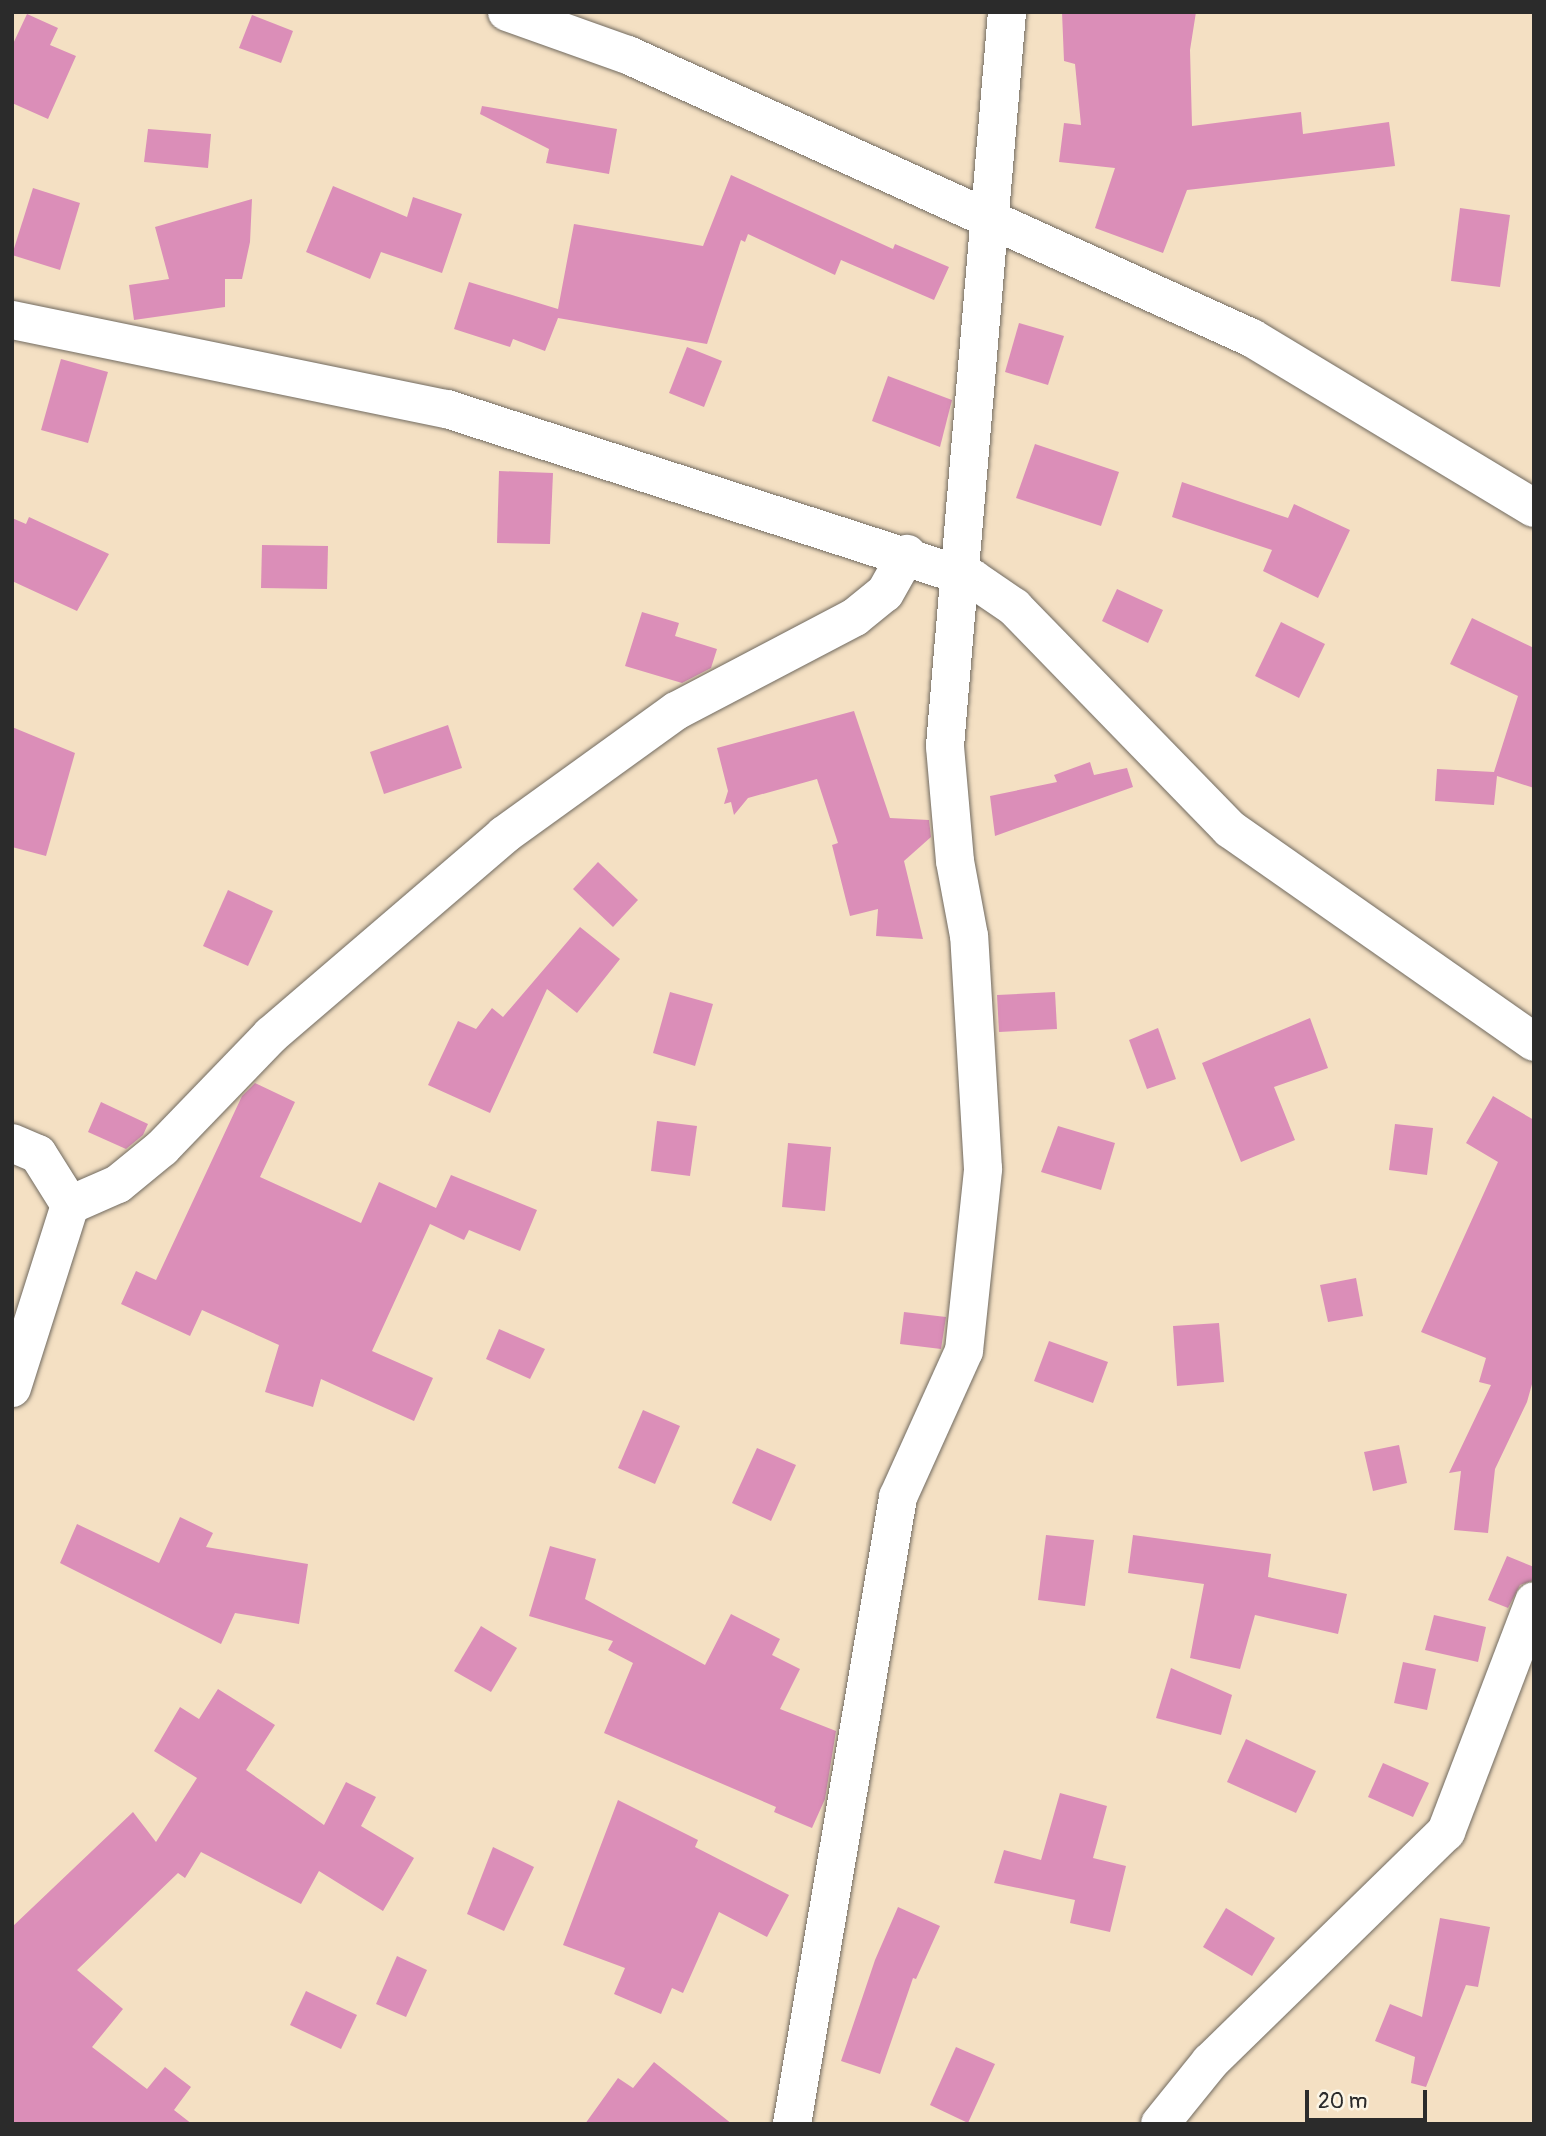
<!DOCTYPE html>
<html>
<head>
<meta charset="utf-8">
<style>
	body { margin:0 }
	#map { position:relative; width:1546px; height:2136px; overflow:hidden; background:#f4e0c3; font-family:Pangolin,sans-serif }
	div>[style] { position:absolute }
	.building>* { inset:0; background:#db8eb8 }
	.roads { filter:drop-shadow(0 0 2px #716a60) drop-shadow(0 0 2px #716a60) }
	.minor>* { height:38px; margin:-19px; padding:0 19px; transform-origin:19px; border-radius:19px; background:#fff }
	span { translate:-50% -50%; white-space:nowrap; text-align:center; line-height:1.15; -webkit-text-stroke:5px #fcf5e5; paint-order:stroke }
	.frame { position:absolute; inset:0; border:14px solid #2b2b2b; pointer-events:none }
	.scale { position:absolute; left:1305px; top:2090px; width:122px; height:32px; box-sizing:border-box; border:4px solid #2b2b2b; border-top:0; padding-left:9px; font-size:21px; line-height:24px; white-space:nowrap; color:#2b2b2b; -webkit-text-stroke:5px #fcf5e5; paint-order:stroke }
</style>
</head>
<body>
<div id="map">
	<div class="building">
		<i style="clip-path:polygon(1062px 12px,1196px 12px,1190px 50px,1192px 126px,1301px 112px,1303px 134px,1389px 122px,1395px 166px,1187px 190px,1163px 253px,1095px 228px,1115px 168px,1059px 162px,1064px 123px,1081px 125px,1075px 64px,1064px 61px)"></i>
		<i style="clip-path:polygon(27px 14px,58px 28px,50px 45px,76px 56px,48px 119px,12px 103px,12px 46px)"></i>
		<i style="clip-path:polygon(252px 15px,293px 31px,281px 63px,239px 48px)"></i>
		<i style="clip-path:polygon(482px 106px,617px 129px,609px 174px,546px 163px,549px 149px,480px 114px)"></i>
		<i style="clip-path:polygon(148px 129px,211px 134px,208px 168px,144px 162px)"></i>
		<i style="clip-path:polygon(731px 175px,893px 249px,895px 244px,949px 267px,934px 300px,841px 260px,835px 275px,748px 234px,745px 242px,741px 240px,707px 344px,558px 318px,545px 351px,513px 339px,510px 347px,454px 329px,469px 282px,558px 309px,574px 224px,703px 246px)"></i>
		<i style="clip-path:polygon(333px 186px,407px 217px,413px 197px,462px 214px,442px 273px,381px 252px,370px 279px,306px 252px)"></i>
		<i style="clip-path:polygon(33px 188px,80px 203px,60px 270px,12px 255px)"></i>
		<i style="clip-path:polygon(252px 199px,250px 242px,242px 279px,225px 279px,225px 307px,134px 320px,129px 285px,169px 279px,155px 227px)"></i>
		<i style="clip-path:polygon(1460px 208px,1510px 215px,1500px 287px,1451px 281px)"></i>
		<i style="clip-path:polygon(1019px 323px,1064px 336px,1048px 385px,1005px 372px)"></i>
		<i style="clip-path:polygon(687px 347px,722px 361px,704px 407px,669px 393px)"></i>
		<i style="clip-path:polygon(61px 359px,108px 372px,88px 443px,41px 430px)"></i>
		<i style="clip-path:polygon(888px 376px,952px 400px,940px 447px,872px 421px)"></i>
		<i style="clip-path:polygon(1035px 444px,1119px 472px,1101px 526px,1016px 498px)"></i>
		<i style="clip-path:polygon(499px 471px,553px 473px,550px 544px,497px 543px)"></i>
		<i style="clip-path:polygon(1182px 482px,1288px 518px,1294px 504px,1350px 530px,1318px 598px,1263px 571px,1272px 550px,1172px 517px)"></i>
		<i style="clip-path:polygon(29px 517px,109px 554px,77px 611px,12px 581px,12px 518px,26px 524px)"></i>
		<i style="clip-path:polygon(262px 545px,328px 546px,327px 589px,261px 588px)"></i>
		<i style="clip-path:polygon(1117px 589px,1163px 610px,1148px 643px,1102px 621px)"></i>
		<i style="clip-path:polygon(642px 612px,679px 623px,675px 636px,717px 649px,711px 668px,682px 683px,625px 666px)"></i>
		<i style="clip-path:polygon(1472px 618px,1534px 648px,1534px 788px,1497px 776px,1494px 805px,1435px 801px,1437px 769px,1494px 772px,1518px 696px,1450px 664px)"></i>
		<i style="clip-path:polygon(1281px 622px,1325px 644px,1299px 698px,1255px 676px)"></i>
		<i style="clip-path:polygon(854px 711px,890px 818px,929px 820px,931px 837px,904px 861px,923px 939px,876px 936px,878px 909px,850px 916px,832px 845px,838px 843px,817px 779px,748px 798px,734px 815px,731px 802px,724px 804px,728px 791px,717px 748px)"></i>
		<i style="clip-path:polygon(448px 725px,462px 768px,384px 794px,370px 752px)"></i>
		<i style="clip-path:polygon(12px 727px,75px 753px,46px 856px,12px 847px)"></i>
		<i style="clip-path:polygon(1090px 762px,1094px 775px,1127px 768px,1133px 787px,995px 836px,990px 796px,1057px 782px,1054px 775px)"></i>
		<i style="clip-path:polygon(598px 862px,638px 900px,613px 927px,573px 889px)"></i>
		<i style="clip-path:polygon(228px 890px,273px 911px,248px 966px,203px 946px)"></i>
		<i style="clip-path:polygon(580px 927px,620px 959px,577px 1013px,547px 989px,490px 1113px,428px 1085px,458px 1021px,476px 1029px,492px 1008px,503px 1017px)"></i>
		<i style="clip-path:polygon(670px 992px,713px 1004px,695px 1066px,653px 1053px)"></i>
		<i style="clip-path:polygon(1055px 992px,1057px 1029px,999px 1032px,997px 995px)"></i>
		<i style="clip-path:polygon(1310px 1018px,1328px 1068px,1274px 1087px,1295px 1140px,1241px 1162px,1202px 1063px)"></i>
		<i style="clip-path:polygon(1158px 1028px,1176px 1079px,1147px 1089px,1129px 1040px)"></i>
		<i style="clip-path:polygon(255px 1083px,295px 1102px,260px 1177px,361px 1223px,379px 1182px,436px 1208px,451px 1175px,537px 1210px,520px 1251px,469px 1230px,464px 1240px,430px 1224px,372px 1351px,433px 1378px,414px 1421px,321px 1379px,313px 1407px,265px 1392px,279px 1345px,202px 1310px,190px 1336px,121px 1304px,136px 1271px,156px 1280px,242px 1096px)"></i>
		<i style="clip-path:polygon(1493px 1096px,1534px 1120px,1534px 1377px,1527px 1402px,1495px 1469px,1488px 1533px,1454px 1530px,1461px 1471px,1449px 1473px,1491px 1385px,1479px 1382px,1486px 1358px,1421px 1332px,1498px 1162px,1466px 1143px)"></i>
		<i style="clip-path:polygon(101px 1102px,148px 1124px,143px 1135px,126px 1149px,88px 1132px)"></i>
		<i style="clip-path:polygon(657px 1121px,697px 1126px,690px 1176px,651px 1171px)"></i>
		<i style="clip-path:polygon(1395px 1124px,1433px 1128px,1427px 1175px,1389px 1170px)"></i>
		<i style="clip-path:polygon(1058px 1126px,1115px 1143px,1101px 1190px,1041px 1172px)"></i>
		<i style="clip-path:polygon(788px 1143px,831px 1147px,825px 1211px,782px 1207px)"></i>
		<i style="clip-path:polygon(1356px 1278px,1363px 1316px,1328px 1322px,1320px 1285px)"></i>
		<i style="clip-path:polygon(904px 1312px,946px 1317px,941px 1349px,900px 1344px)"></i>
		<i style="clip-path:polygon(1219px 1323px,1224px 1382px,1177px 1386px,1173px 1326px)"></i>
		<i style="clip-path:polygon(499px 1329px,545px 1349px,530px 1379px,486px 1359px)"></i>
		<i style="clip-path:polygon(1049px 1341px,1108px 1362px,1093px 1403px,1034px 1381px)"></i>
		<i style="clip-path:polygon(643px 1410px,680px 1426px,655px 1484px,618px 1468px)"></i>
		<i style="clip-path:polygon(1399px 1445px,1407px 1483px,1373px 1491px,1364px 1452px)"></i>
		<i style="clip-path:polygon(757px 1448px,796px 1465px,771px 1521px,732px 1503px)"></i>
		<i style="clip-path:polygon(180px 1517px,213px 1533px,206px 1547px,308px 1564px,299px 1624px,235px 1613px,221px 1644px,60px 1563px,77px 1524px,159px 1563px)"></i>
		<i style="clip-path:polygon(1046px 1535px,1094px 1540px,1085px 1606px,1038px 1600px)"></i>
		<i style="clip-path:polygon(1133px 1535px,1271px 1554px,1268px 1577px,1347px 1594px,1338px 1634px,1255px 1615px,1240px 1669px,1190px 1658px,1204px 1584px,1128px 1573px)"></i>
		<i style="clip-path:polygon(550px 1546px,596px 1559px,585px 1599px,705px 1665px,731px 1614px,780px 1639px,772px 1655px,800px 1669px,780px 1709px,836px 1731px,825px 1799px,812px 1828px,774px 1812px,776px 1807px,604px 1733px,633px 1663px,608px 1650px,613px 1641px,529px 1616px)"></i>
		<i style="clip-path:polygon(1507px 1556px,1534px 1567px,1534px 1580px,1520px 1585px,1508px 1608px,1488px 1600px)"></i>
		<i style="clip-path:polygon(1434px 1615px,1486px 1627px,1478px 1662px,1425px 1650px)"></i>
		<i style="clip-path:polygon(481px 1626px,517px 1648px,491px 1692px,454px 1671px)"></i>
		<i style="clip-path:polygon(1403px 1662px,1436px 1669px,1427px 1710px,1394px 1703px)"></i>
		<i style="clip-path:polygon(1171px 1668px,1232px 1695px,1221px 1735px,1156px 1718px)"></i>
		<i style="clip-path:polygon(218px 1689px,275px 1725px,246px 1770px,324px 1825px,346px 1782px,376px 1797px,361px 1826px,414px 1858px,383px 1911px,319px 1871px,301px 1904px,201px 1852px,185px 1878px,178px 1873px,77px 1970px,123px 2009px,92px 2047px,147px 2089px,165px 2067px,191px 2087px,174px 2110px,192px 2124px,12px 2124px,12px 1927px,133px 1812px,156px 1842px,197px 1778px,154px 1751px,180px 1707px,199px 1719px)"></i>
		<i style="clip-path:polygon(1246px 1739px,1316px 1771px,1296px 1813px,1227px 1782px)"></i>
		<i style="clip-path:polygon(1383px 1763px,1429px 1783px,1413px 1817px,1368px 1797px)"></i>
		<i style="clip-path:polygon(1060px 1793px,1107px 1806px,1093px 1858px,1126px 1866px,1110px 1932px,1070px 1923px,1075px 1900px,994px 1883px,1004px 1850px,1041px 1860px)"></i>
		<i style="clip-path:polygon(618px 1800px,698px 1840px,695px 1847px,789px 1895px,767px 1937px,719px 1912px,683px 1993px,672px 1988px,661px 2014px,614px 1994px,625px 1968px,563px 1945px)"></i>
		<i style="clip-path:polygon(493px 1847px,534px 1867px,504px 1931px,467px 1914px)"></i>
		<i style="clip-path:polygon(898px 1907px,940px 1926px,916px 1979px,913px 1978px,880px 2074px,841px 2061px,875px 1960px)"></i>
		<i style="clip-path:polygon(1226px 1908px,1275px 1938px,1252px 1976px,1203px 1947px)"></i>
		<i style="clip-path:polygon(1440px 1918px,1490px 1927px,1478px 1987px,1466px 1985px,1426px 2087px,1411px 2083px,1415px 2057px,1375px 2041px,1390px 2004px,1422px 2017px)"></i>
		<i style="clip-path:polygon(397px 1956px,427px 1970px,406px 2017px,376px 2004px)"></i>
		<i style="clip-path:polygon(306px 1991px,357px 2015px,341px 2049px,290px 2025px)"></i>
		<i style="clip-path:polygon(956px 2047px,995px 2064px,968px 2123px,930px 2105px)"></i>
		<i style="clip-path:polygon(654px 2062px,732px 2124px,585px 2124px,618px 2078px,633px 2088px)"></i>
	</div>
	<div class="roads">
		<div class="minor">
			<i style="left:507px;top:12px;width:128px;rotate:19.6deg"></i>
			<i style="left:628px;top:55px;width:685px;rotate:24.4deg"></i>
			<i style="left:1252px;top:338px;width:329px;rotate:31.1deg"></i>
			<i style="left:12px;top:320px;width:444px;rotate:11.6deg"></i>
			<i style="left:447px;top:409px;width:553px;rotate:17.91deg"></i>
			<i style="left:973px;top:579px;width:50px;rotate:34.3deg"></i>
			<i style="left:1014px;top:607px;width:310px;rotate:45.8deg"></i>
			<i style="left:1230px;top:829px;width:371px;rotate:35deg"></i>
			<i style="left:12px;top:1143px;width:28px;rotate:23deg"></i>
			<i style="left:38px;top:1154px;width:60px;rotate:57.9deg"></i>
			<i style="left:70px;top:1205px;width:192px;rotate:107.6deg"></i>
			<i style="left:70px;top:1205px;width:52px;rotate:-23.6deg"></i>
			<i style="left:118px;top:1184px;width:57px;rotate:-39.3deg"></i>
			<i style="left:162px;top:1148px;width:157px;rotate:-46deg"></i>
			<i style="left:271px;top:1035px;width:307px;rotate:-40.6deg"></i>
			<i style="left:504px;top:835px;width:212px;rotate:-35.8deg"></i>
			<i style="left:676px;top:711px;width:202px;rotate:-27.7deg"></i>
			<i style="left:855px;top:617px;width:38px;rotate:-39deg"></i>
			<i style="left:885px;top:593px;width:45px;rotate:-60.6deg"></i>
			<i style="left:792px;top:2124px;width:636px;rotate:-80.4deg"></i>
			<i style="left:898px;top:1497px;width:160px;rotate:-65.7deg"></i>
			<i style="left:964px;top:1351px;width:183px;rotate:-84deg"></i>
			<i style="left:983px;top:1169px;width:233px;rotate:-93.4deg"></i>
			<i style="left:969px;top:936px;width:76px;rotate:-100.6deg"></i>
			<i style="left:955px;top:861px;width:115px;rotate:-95deg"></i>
			<i style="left:945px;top:746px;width:737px;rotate:-85.17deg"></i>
			<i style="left:1160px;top:2124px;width:80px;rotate:-51.1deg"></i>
			<i style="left:1210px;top:2062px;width:330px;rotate:-44.3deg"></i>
			<i style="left:1446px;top:1832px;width:247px;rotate:-69.1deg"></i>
		</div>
	</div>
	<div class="frame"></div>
	<div class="scale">20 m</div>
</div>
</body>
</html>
